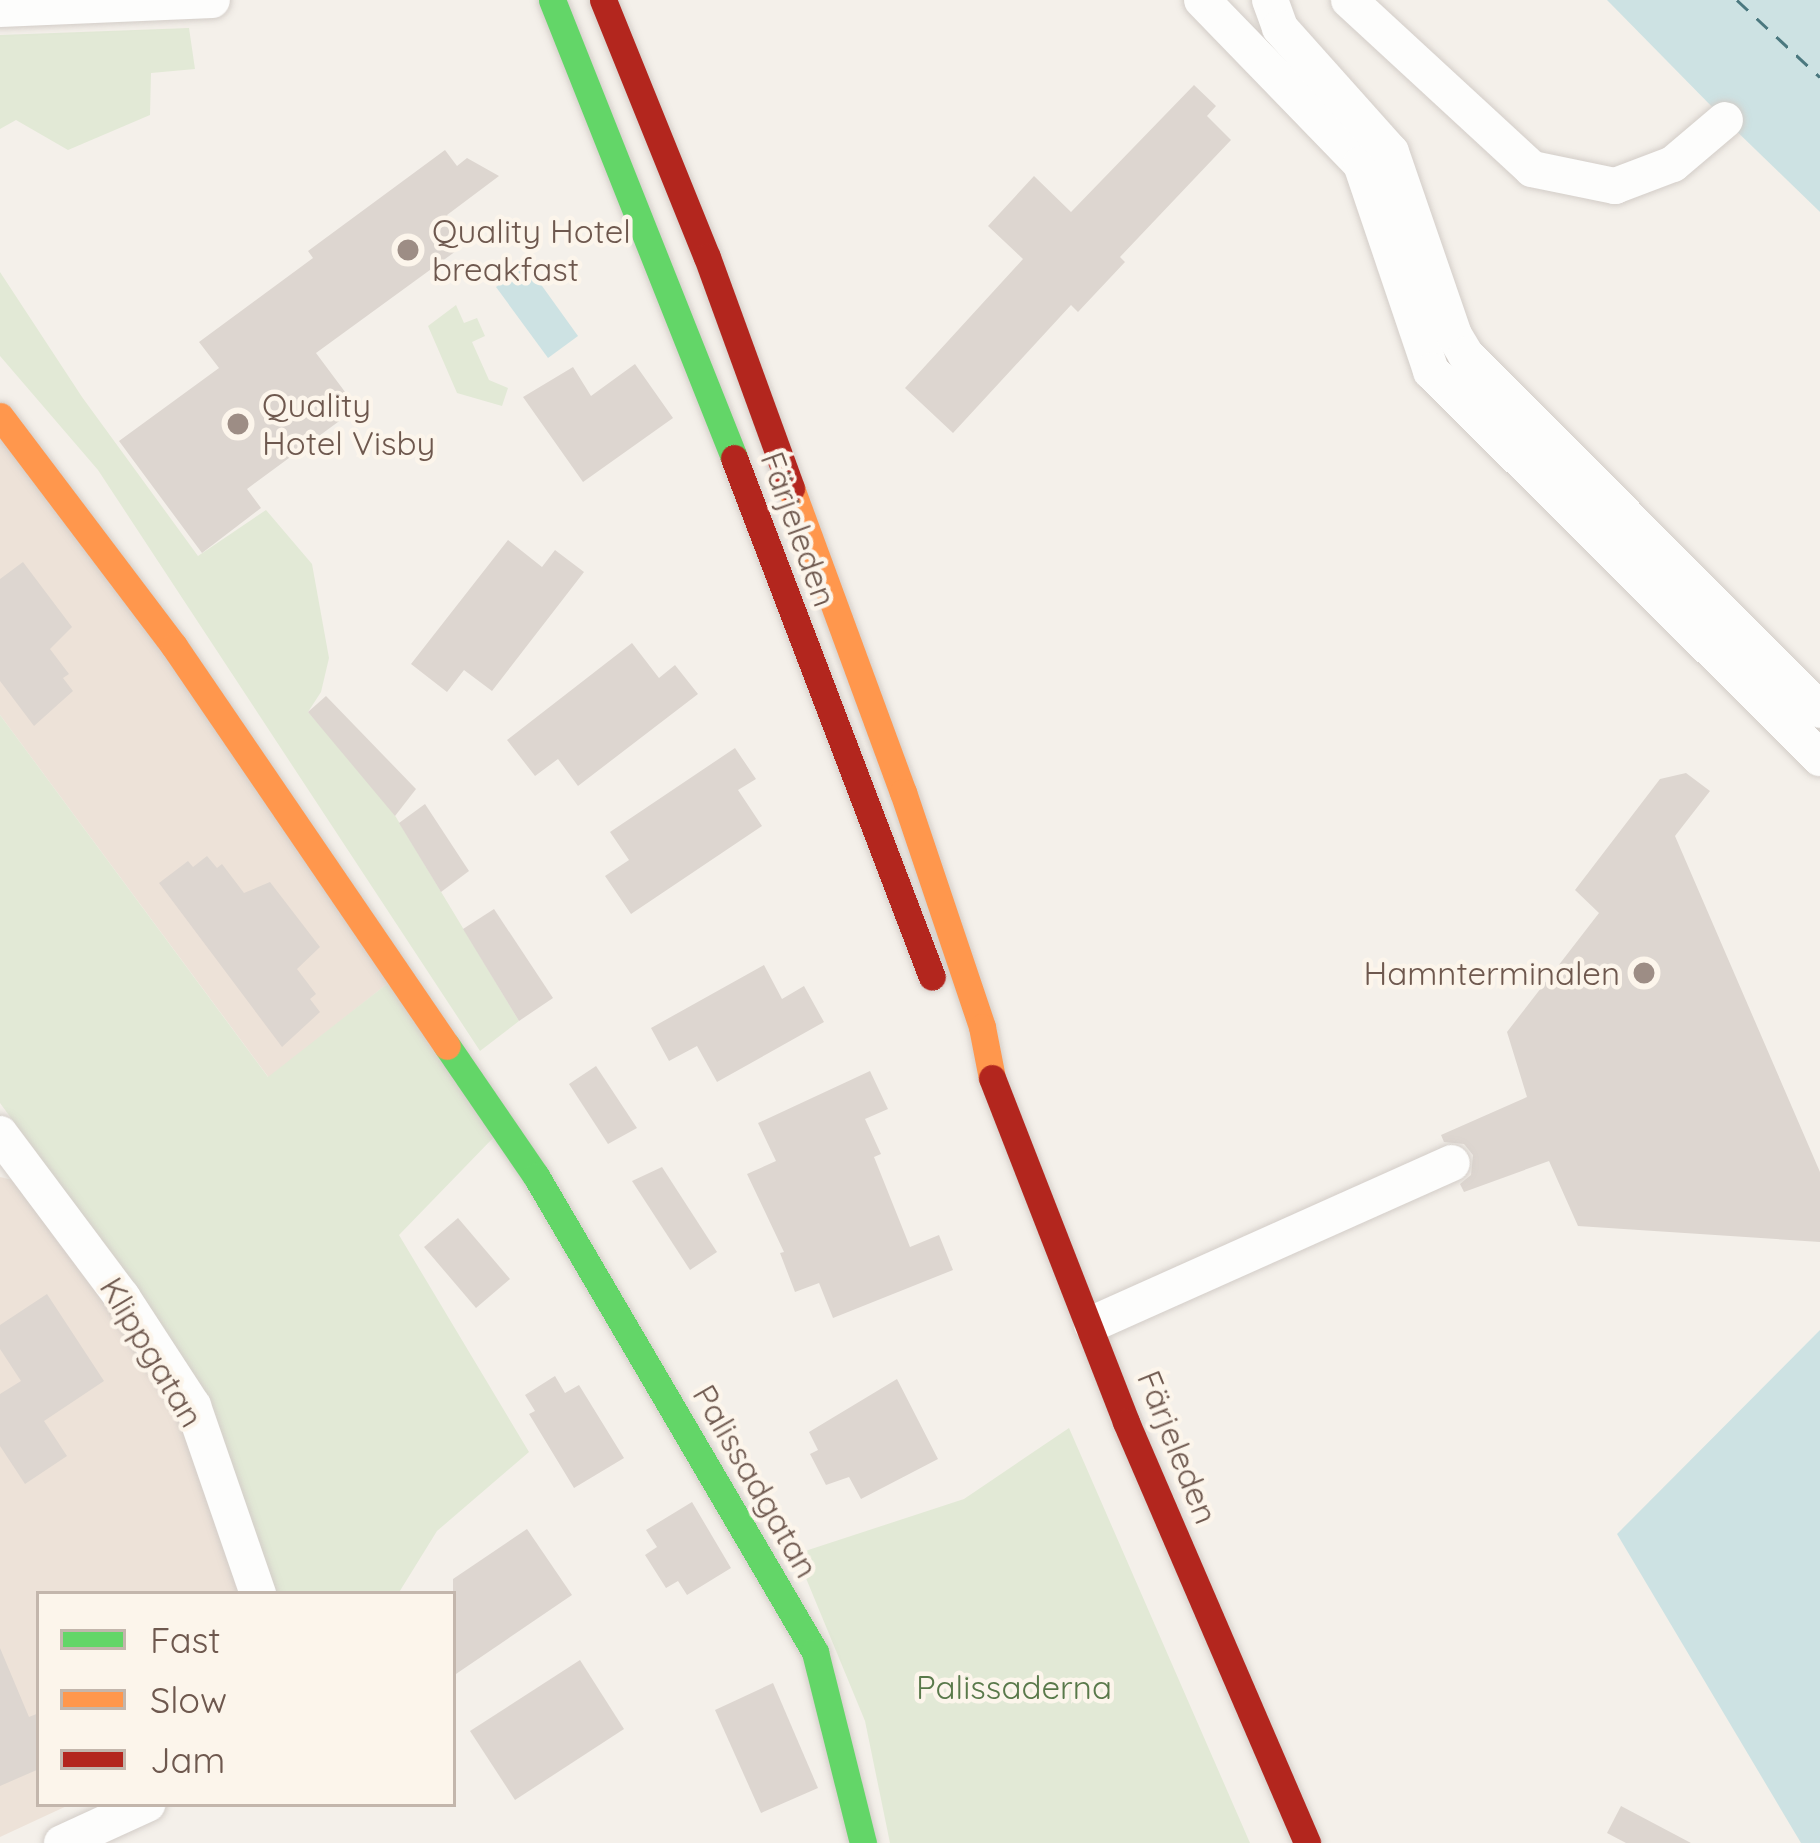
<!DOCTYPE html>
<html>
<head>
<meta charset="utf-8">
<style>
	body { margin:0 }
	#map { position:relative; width:1820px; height:1843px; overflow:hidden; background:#f4f0ea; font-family:Quicksand,sans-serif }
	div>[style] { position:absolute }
	.residential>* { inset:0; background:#ede2d8 }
	.green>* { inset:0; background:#e2e9d6 }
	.water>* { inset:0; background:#cde2e3 }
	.ferry>* { height:3px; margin-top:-1.5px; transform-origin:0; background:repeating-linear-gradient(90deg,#4b787f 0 15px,transparent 0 27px) }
	.building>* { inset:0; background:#ddd6d0 }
	.roads { filter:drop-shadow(0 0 3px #d3cdc8) drop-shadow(0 0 3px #d3cdc8) }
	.street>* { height:36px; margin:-18px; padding:0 18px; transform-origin:18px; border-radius:18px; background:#fdfdfc }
	.fast>* { height:27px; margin:-13.5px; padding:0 13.5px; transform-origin:13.5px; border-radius:13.5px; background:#63d668 }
	.slow>* { height:27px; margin:-13.5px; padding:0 13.5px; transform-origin:13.5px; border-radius:13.5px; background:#ff974d }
	.jam>* { height:27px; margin:-13.5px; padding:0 13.5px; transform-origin:13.5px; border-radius:13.5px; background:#b3261e }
	.dots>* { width:33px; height:33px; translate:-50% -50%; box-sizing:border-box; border:6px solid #fcf5eb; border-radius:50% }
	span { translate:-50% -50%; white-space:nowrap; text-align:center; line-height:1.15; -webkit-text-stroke:9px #fcf5eb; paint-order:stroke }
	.poi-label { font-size:33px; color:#6e584e }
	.left { translate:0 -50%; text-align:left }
	.right { translate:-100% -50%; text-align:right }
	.street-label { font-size:33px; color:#6e584e }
	.park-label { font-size:33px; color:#59794a }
	.legend { position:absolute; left:36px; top:1591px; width:420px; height:216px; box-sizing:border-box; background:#fcf5eb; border:3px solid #c3b6ac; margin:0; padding:15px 21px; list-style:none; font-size:36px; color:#6e584e }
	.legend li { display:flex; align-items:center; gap:24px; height:60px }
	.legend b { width:60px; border:3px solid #c3b6ac }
</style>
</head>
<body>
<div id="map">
	<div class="residential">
		<i style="clip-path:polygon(0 409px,392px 980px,269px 1078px,0 715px)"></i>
		<i style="clip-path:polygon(0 1177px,21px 1182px,113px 1304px,177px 1411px,243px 1594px,39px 1594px,39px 1804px,71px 1804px,0 1837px)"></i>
	</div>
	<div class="green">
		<i style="clip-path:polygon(189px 28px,195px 69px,151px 73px,150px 115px,68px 150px,16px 120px,0 129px,0 35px)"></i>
		<i style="clip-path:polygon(0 272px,82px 397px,198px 556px,266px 510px,312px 564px,329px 658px,321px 692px,308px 712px,385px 799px,519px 1021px,480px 1051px,98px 470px,0 356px)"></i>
		<i style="clip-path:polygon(456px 305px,464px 323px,477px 318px,485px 336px,472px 342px,489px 380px,508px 388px,502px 406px,457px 393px,428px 326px)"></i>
		<i style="clip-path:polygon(0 715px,268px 1077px,392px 980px,494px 1137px,399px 1235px,529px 1452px,437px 1531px,398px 1594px,276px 1594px,205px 1397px,137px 1291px,0 1103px)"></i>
		<i style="clip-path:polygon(1069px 1428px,1250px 1843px,890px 1843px,865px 1721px,796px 1554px,964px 1499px)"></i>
	</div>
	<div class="water">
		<i style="clip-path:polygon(1607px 0,1820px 0,1820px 212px,1725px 120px)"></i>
		<i style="clip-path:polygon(527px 265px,578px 336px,548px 358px,496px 287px)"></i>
		<i style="clip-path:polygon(1820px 1330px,1820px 1843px,1801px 1843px,1617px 1534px)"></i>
	</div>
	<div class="ferry">
		<i style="left:1737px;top:0;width:113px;rotate:42.9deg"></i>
	</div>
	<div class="building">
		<i style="clip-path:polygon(1194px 85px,1216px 106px,1207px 116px,1231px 140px,1120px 257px,1125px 262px,1078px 312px,1071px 305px,953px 433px,905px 388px,1023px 259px,988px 226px,1034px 176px,1071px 212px)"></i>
		<i style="clip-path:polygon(445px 150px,457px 166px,467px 158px,499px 176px,447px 215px,467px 243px,316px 353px,357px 408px,247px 489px,261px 508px,202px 553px,119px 441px,219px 368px,199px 342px,313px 258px,308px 251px)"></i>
		<i style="clip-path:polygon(635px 364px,673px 418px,583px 482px,523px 397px,573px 367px,591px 396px)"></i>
		<i style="clip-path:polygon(508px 540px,542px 567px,555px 550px,584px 572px,492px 691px,464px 670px,447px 692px,411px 664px)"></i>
		<i style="clip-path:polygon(23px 562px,72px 627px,50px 649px,69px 674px,63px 678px,73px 691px,34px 726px,0 681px,0 579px)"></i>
		<i style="clip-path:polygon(632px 643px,659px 678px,675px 665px,698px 694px,578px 786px,558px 759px,535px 776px,507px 740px)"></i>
		<i style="clip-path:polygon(326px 696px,416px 789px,395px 816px,308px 712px)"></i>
		<i style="clip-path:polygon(735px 748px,756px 779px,738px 790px,762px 826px,631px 914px,605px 876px,629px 860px,610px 832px)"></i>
		<i style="clip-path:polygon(1686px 773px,1710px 791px,1675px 836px,1820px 1172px,1820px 1242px,1578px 1226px,1549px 1161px,1464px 1192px,1460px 1184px,1471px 1175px,1473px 1155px,1464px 1144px,1444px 1142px,1441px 1135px,1527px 1097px,1507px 1032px,1599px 913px,1575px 890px,1660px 779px)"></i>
		<i style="clip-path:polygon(425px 804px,469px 871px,441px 892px,399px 823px)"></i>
		<i style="clip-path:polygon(207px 856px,217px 868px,222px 864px,244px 893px,270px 882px,320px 947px,297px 969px,316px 994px,310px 999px,320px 1012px,282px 1047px,159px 883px,188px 861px,193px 867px)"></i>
		<i style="clip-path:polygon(494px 909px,553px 998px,519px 1021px,463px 929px)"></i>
		<i style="clip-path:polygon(764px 965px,782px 999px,804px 986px,824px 1022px,717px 1082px,697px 1046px,669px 1061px,651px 1028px)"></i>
		<i style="clip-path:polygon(596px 1066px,637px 1128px,608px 1144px,569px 1084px)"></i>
		<i style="clip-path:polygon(870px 1071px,888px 1109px,865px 1119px,881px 1154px,874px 1157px,910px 1247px,939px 1235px,953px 1270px,833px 1318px,819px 1283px,795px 1292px,780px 1253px,784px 1252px,747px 1174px,776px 1161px,758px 1123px)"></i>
		<i style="clip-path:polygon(662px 1167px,717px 1252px,690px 1270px,632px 1181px)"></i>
		<i style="clip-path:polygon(458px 1218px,510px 1279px,476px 1308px,424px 1247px)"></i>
		<i style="clip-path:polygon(47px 1294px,104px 1381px,44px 1421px,67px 1456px,25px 1484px,0 1446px,0 1394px,21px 1381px,0 1349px,0 1325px)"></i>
		<i style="clip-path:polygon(555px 1376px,565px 1393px,579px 1385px,624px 1458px,574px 1488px,529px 1414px,535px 1411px,525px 1395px)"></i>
		<i style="clip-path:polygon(897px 1379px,938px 1459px,861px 1499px,849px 1477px,826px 1485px,810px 1454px,818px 1450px,809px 1432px)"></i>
		<i style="clip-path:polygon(692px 1502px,731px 1568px,687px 1595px,678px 1581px,666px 1588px,645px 1555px,657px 1547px,646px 1530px)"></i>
		<i style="clip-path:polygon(527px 1529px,572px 1595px,453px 1676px,453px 1579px)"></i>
		<i style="clip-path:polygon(0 1648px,29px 1717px,39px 1713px,39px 1769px,0 1786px)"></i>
		<i style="clip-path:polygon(580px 1660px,624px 1729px,515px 1800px,470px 1731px)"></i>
		<i style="clip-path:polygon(773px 1683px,818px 1788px,761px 1813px,715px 1710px)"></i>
		<i style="clip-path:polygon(1621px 1806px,1691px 1843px,1626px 1843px,1607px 1833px)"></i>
	</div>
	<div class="roads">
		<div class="street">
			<i style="left:1202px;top:0;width:228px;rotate:45.9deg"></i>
			<i style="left:1361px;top:164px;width:219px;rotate:71.3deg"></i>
			<i style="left:1431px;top:371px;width:549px;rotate:44.85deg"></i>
			<i style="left:1270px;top:0;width:30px;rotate:70deg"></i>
			<i style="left:1280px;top:28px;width:166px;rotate:48.2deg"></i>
			<i style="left:1391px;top:152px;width:194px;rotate:71deg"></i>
			<i style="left:1454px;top:335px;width:23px;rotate:59deg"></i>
			<i style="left:1466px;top:355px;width:501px;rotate:45.08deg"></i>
			<i style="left:1349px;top:0;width:249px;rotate:42.7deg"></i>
			<i style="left:1532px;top:169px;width:85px;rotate:11.6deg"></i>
			<i style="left:1615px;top:186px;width:62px;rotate:-20.8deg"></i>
			<i style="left:1673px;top:164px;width:68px;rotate:-40.2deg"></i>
			<i style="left:0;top:9px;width:212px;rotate:-2.4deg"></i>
			<i style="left:0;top:1134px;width:204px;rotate:53.2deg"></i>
			<i style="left:122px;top:1297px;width:130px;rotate:56.9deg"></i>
			<i style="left:193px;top:1406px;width:199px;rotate:70.9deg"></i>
			<i style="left:1092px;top:1324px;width:394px;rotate:-24.1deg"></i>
			<i style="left:62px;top:1843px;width:94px;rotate:-24.6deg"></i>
		</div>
		<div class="fast">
			<i style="left:552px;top:0;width:493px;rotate:68.3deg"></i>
			<i style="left:447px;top:1046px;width:158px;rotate:55.6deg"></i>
			<i style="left:536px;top:1176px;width:552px;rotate:59.62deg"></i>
			<i style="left:815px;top:1652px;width:197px;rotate:75.9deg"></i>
		</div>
		<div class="slow">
			<i style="left:0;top:416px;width:288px;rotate:52.9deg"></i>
			<i style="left:174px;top:646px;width:484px;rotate:55.7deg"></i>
			<i style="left:791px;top:488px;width:324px;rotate:69.8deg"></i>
			<i style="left:903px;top:792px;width:248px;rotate:71.4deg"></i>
			<i style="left:982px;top:1027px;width:52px;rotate:78.9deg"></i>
		</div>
		<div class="jam">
			<i style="left:603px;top:0;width:277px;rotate:68deg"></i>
			<i style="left:707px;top:257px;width:246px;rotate:70deg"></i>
			<i style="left:734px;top:458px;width:555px;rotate:69.12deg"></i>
			<i style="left:992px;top:1078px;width:369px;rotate:68.7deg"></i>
			<i style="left:1126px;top:1422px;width:458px;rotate:66.7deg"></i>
		</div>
	</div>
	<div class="dots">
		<i style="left:408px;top:250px;background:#9d8d85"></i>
		<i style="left:238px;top:424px;background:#9d8d85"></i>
		<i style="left:1644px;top:973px;background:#9d8d85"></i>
	</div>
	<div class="poi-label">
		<span class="left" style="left:432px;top:250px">Quality Hotel<br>breakfast</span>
		<span class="left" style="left:262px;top:424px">Quality<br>Hotel Visby</span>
		<span class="right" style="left:1620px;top:973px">Hamnterminalen</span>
	</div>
	<div class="street-label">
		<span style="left:799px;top:529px;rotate:70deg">Färjeleden</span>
		<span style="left:152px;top:1352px;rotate:59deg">Klippgatan</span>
		<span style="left:1178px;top:1447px;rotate:68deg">Färjeleden</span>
		<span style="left:756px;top:1481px;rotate:60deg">Palissadgatan</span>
	</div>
	<div class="park-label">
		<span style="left:1014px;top:1687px">Palissaderna</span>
	</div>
	<ul class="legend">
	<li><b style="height:15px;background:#63d668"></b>Fast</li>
	<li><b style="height:15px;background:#ff974d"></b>Slow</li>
	<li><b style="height:15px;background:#b3261e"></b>Jam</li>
	</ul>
</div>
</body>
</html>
